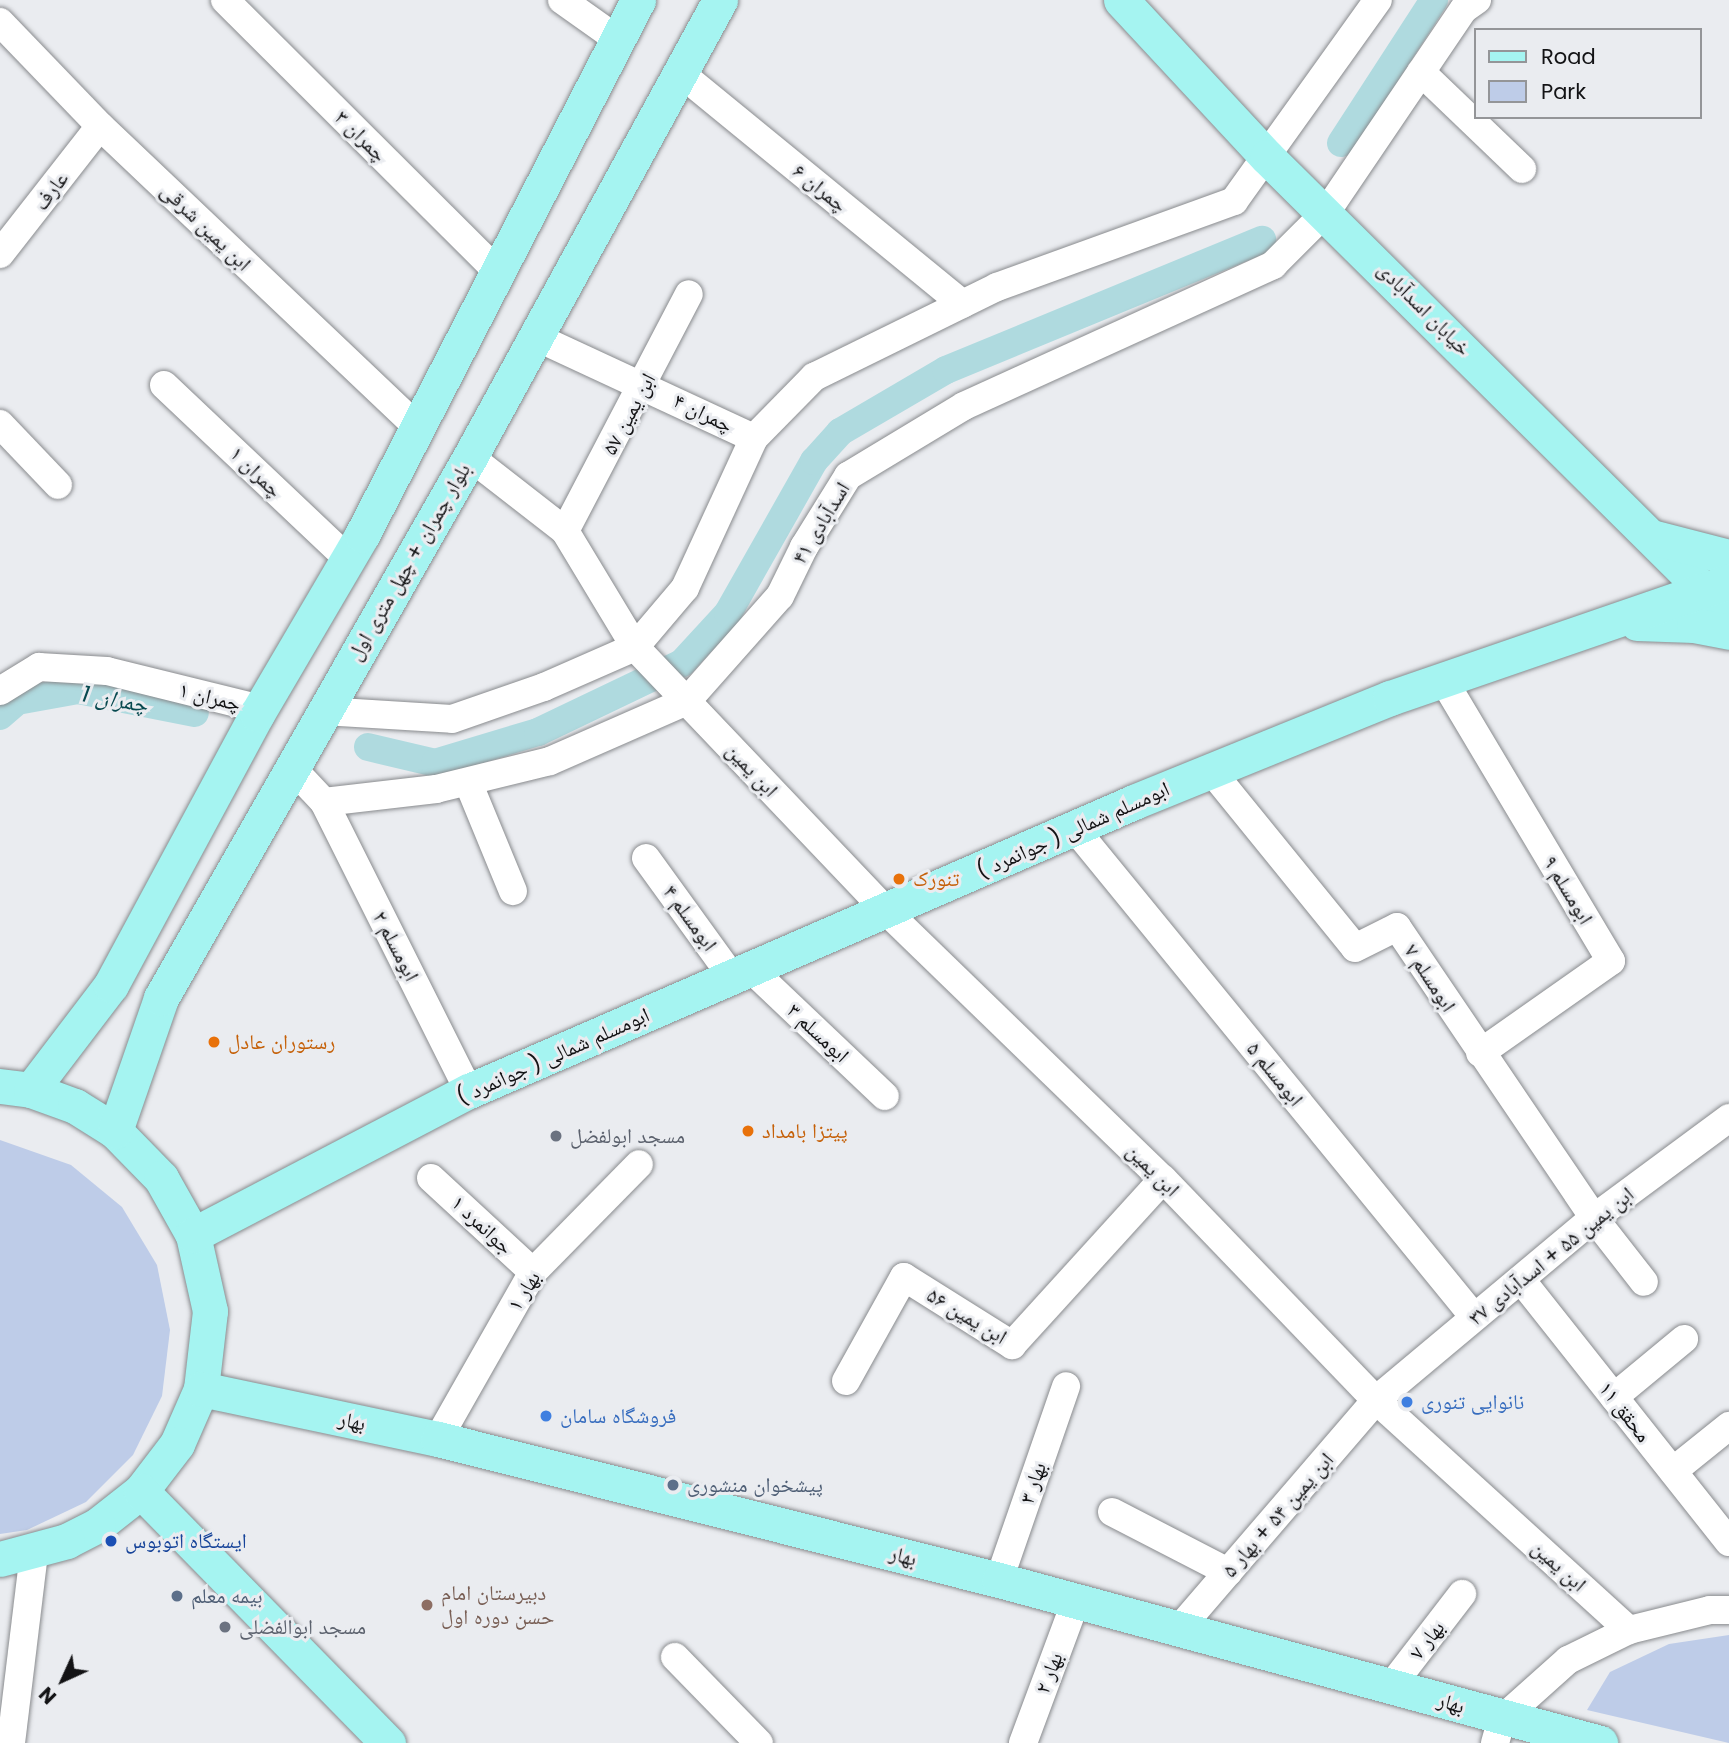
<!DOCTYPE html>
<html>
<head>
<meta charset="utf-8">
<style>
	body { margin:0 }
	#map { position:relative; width:1729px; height:1743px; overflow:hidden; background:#eaecf0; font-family:Poppins,"Noto Naskh Arabic",sans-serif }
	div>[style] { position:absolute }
	.green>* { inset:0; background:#becce8 }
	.canal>* { height:28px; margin:-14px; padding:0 14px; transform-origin:14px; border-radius:14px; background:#afdadf }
	.roads { filter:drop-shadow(0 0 2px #898b8e) drop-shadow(0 0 2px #898b8e) }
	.minor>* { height:28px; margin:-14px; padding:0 14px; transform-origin:14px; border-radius:14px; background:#fff }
	.major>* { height:35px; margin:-17.5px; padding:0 17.5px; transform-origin:17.5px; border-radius:17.5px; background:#a5f4f1 }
	.dots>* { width:19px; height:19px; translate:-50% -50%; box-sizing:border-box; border:4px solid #eaecf0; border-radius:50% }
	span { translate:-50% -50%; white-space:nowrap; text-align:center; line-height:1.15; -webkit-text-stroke:6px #eaecf0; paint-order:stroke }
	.street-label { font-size:21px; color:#131315 }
	.food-label { font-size:21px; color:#c56008 }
	.left { translate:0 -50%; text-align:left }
	.worship-label { font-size:21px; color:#5b616d }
	.shop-label { font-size:21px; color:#366cbe }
	.service-label { font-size:21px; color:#4e5e75 }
	.transit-label { font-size:21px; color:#164399 }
	.education-label { font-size:21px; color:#785e54 }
	.water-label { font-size:23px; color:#07494f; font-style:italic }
	.legend { position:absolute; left:1474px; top:28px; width:228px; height:91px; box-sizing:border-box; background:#eaecf0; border:2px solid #949598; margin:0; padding:9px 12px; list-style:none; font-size:21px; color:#131315 }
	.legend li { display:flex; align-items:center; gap:14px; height:35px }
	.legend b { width:35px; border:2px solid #949598 }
	.north { position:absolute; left:28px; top:1645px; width:70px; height:70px; -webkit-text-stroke:5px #eaecf0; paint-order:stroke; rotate:225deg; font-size:19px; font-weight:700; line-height:28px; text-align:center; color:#131315 }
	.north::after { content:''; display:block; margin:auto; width:24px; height:32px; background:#131315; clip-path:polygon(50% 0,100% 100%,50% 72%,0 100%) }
</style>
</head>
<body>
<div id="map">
	<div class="green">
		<i style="clip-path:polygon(0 1140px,71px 1165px,122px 1207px,157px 1265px,170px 1330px,162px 1396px,133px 1455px,86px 1502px,27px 1530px,0 1534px)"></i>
		<i style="clip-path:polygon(1729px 1635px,1729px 1743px,1587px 1710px,1610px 1672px,1669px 1644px)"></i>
	</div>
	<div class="canal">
		<i style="left:1341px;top:143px;width:171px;rotate:-57deg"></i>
		<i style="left:0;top:716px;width:23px;rotate:-41deg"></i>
		<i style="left:17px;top:701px;width:62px;rotate:-10.2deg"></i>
		<i style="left:78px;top:690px;width:119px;rotate:11.1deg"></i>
		<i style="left:368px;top:747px;width:69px;rotate:13.4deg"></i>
		<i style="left:435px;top:763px;width:108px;rotate:-16.8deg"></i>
		<i style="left:538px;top:732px;width:160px;rotate:-25.6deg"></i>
		<i style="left:682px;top:663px;width:68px;rotate:-47.4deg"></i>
		<i style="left:728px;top:613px;width:175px;rotate:-60.5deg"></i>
		<i style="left:814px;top:461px;width:39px;rotate:-48deg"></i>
		<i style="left:840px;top:432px;width:123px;rotate:-30.3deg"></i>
		<i style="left:946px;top:370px;width:342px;rotate:-22.4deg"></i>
	</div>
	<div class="roads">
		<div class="minor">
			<i style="left:225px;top:0;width:385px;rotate:44.9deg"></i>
			<i style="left:562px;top:0;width:67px;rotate:35.3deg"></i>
			<i style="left:0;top:22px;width:144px;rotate:46.1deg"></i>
			<i style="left:100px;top:126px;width:439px;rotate:43.5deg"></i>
			<i style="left:679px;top:72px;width:366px;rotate:39.3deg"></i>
			<i style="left:1421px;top:72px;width:140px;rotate:43.8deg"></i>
			<i style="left:0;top:254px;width:162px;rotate:-52deg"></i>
			<i style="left:536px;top:337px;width:240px;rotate:24.9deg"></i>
			<i style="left:164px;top:385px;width:253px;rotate:43.4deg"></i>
			<i style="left:0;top:424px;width:84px;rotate:46.4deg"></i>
			<i style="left:470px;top:457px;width:120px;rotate:37.9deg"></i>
			<i style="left:565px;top:531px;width:135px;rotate:58.9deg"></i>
			<i style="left:635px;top:647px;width:366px;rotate:46.4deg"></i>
			<i style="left:887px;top:912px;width:384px;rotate:44.1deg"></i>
			<i style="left:1163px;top:1179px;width:307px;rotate:46.1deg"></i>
			<i style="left:1376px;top:1400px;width:342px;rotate:42.3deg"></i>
			<i style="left:565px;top:531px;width:267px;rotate:-62.4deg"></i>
			<i style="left:1444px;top:681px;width:326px;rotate:59.2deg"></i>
			<i style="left:1611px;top:961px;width:160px;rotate:144.9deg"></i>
			<i style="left:0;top:691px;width:46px;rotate:-31.6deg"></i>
			<i style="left:39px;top:667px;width:68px;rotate:3.4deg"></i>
			<i style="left:107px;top:671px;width:158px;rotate:13.9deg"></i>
			<i style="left:323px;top:711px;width:129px;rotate:3.5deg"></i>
			<i style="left:452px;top:719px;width:97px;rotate:-19.2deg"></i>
			<i style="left:544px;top:687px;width:99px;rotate:-23.7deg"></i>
			<i style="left:635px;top:647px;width:77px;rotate:-49.7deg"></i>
			<i style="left:685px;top:588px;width:165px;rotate:-65.3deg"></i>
			<i style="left:754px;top:438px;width:86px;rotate:-45.5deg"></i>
			<i style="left:814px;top:377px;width:204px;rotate:-26.2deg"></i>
			<i style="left:997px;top:287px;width:252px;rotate:-19.9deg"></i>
			<i style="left:1234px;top:201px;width:247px;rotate:-54.4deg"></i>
			<i style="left:293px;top:769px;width:45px;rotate:46.8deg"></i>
			<i style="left:324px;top:802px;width:323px;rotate:63.4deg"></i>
			<i style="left:1213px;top:773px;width:225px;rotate:50.9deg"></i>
			<i style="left:1355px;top:948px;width:47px;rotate:-26.6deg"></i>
			<i style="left:1397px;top:927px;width:351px;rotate:55.9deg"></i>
			<i style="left:1594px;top:1218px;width:81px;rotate:52deg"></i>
			<i style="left:468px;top:782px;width:118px;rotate:67.6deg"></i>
			<i style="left:324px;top:802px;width:113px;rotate:-6.6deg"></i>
			<i style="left:436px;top:789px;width:117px;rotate:-13.8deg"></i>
			<i style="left:550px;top:761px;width:150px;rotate:-23.7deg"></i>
			<i style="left:687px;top:701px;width:140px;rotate:-48.5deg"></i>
			<i style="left:780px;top:596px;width:55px;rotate:-63.9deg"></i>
			<i style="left:804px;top:547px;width:84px;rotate:-58.2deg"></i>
			<i style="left:848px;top:476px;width:135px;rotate:-31.1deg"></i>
			<i style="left:964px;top:406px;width:340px;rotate:-24.5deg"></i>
			<i style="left:1273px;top:265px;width:76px;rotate:-45deg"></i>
			<i style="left:1327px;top:211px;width:244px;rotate:-55.9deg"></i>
			<i style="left:1464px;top:9px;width:16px;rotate:-35deg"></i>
			<i style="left:1076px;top:830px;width:629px;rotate:50.74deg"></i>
			<i style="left:646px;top:858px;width:148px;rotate:54.1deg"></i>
			<i style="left:752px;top:970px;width:183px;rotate:43.5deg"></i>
			<i style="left:431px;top:1178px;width:139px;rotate:42.7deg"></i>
			<i style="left:1522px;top:1281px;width:333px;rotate:51.6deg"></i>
			<i style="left:846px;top:1381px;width:119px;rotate:-60.9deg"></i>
			<i style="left:904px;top:1277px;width:128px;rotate:32.2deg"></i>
			<i style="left:1012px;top:1345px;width:224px;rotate:-47.7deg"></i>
			<i style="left:1614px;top:1397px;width:91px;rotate:-39.6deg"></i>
			<i style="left:438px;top:1439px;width:192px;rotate:-60.4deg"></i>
			<i style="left:533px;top:1272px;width:151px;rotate:-45.5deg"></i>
			<i style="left:1673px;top:1471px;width:72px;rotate:-38.8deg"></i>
			<i style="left:1112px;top:1512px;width:131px;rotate:27.3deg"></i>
			<i style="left:999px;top:1580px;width:205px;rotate:-70.9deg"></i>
			<i style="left:1179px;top:1629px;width:302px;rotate:-49.3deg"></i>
			<i style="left:1376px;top:1400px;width:284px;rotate:-39.9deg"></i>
			<i style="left:1594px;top:1218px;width:168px;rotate:-36.5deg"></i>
			<i style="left:675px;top:1657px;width:120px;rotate:45.7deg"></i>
			<i style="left:1392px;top:1685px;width:115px;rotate:-52.4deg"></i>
			<i style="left:11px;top:1743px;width:191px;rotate:-83.1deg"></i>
			<i style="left:1023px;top:1743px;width:149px;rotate:-69.6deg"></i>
			<i style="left:1495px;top:1743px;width:25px;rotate:-74deg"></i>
			<i style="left:1502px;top:1719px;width:89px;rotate:-41.8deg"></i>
			<i style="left:1568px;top:1660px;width:68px;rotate:-26.2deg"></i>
			<i style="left:1629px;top:1630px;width:83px;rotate:-13.9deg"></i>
			<i style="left:1710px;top:1610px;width:19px"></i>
		</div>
		<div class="major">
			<i style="left:1121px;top:0;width:214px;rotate:47.1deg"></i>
			<i style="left:1267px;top:157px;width:651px;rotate:44.75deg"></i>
			<i style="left:1655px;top:538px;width:76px;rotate:14.4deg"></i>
			<i style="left:1637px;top:623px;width:57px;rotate:2deg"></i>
			<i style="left:1694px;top:625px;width:36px;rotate:11deg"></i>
			<i style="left:0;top:1086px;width:31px;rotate:7deg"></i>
			<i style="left:31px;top:1090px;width:47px;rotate:20deg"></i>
			<i style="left:75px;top:1106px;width:47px;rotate:32deg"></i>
			<i style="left:115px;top:1131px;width:66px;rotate:45.6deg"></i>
			<i style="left:161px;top:1178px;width:65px;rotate:60.7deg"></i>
			<i style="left:193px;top:1235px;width:78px;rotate:77.4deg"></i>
			<i style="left:210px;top:1311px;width:79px;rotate:96.6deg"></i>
			<i style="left:201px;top:1389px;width:60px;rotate:113.6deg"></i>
			<i style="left:177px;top:1444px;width:59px;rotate:127.5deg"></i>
			<i style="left:141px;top:1491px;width:55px;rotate:141.7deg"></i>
			<i style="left:98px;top:1525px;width:35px;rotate:153deg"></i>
			<i style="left:67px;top:1541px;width:69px;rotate:165deg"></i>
			<i style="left:31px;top:1090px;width:132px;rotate:-52.7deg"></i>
			<i style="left:111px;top:985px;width:308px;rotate:-61.7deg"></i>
			<i style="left:257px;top:714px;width:208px;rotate:-59.6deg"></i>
			<i style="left:362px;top:535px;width:602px;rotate:-62.71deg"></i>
			<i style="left:115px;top:1131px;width:141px;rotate:-70.9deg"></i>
			<i style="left:161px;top:998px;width:623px;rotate:-60.27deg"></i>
			<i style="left:470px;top:457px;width:521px;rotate:-61.32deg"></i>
			<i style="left:193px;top:1235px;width:311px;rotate:-27.6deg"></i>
			<i style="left:469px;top:1091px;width:725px;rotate:-23.49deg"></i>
			<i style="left:1134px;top:802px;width:276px;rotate:-22.1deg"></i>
			<i style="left:1390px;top:698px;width:359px;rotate:-19deg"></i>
			<i style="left:201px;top:1389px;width:242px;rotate:11.9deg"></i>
			<i style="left:438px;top:1439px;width:578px;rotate:14.11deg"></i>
			<i style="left:999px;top:1580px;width:623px;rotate:15.17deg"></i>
			<i style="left:141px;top:1491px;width:353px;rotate:45.6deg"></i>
		</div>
	</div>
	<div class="dots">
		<i style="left:899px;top:879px;background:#e8710a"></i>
		<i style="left:214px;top:1042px;background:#e8710a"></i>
		<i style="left:748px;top:1131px;background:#e8710a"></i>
		<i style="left:556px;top:1136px;background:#6b7280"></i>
		<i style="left:1407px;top:1402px;background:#3f7fe0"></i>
		<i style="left:546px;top:1416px;background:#3f7fe0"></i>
		<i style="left:673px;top:1485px;background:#5c6f8a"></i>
		<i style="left:111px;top:1541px;background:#1a4fb4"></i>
		<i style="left:177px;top:1596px;background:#5c6f8a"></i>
		<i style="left:427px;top:1605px;background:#8d6e63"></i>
		<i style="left:225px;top:1627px;background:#6b7280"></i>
	</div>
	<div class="street-label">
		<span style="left:361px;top:136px;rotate:45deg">چمران ۳</span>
		<span style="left:820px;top:188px;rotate:39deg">چمران ۶</span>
		<span style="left:51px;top:191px;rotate:-53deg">عارف</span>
		<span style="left:206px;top:227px;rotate:44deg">ابن یمین شرقی</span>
		<span style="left:1424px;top:309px;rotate:45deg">خیابان اسدآبادی</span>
		<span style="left:703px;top:413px;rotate:26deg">چمران ۴</span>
		<span style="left:629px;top:414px;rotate:-62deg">ابن یمین ۵۷</span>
		<span style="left:256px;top:472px;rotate:44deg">چمران ۱</span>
		<span style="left:821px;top:523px;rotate:-59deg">اسدآبادی ۴۱</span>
		<span style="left:409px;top:562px;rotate:-60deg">بلوار چمران + چهل متری اول</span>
		<span style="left:210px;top:697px;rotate:14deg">۱ چمران</span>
		<span style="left:752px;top:770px;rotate:47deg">ابن یمین</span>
		<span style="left:1073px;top:830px;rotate:-24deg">ابومسلم شمالی ( جوانمرد )</span>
		<span style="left:1568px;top:890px;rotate:59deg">ابومسلم ۹</span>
		<span style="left:690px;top:918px;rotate:54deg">ابومسلم ۴</span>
		<span style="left:396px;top:946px;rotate:63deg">ابومسلم ۲</span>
		<span style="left:1430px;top:978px;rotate:57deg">ابومسلم ۷</span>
		<span style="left:818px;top:1033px;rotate:43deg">ابومسلم ۳</span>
		<span style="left:553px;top:1056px;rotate:-24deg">ابومسلم شمالی ( جوانمرد )</span>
		<span style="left:1275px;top:1074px;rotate:51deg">ابومسلم ۵</span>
		<span style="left:1153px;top:1170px;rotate:45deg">ابن یمین</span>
		<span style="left:482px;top:1225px;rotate:43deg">جوانمرد ۱</span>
		<span style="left:1551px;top:1256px;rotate:-39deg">ابن یمین ۵۵ + اسدآبادی ۳۷</span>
		<span style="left:524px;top:1291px;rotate:-58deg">بهار ۱</span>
		<span style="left:967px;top:1316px;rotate:31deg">ابن یمین ۵۶</span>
		<span style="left:1625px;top:1412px;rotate:52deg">محقق ۱۱</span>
		<span style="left:352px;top:1421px;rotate:12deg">بهار</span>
		<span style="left:1033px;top:1483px;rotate:-71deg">بهار ۳</span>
		<span style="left:1278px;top:1515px;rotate:-49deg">ابن یمین ۵۴ + بهار ۵</span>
		<span style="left:903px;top:1556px;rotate:14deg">بهار</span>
		<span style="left:1559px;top:1566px;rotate:42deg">ابن یمین</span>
		<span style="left:1427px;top:1640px;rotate:-52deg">بهار ۷</span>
		<span style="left:1049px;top:1673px;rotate:-69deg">بهار ۲</span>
		<span style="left:1451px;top:1703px;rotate:17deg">بهار</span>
	</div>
	<div class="food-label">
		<span class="left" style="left:913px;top:879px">تنورک</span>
		<span class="left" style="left:228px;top:1042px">رستوران عادل</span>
		<span class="left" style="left:762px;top:1131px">پیتزا بامداد</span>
	</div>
	<div class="worship-label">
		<span class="left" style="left:570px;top:1136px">مسجد ابولفضل</span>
		<span class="left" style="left:239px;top:1627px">مسجد ابوالفضلی</span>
	</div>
	<div class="shop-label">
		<span class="left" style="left:1421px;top:1402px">نانوایی تنوری</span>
		<span class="left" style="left:560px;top:1416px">فروشگاه سامان</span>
	</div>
	<div class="service-label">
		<span class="left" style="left:687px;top:1485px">پیشخوان منشوری</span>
		<span class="left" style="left:191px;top:1596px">بیمه معلم</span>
	</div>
	<div class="transit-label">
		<span class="left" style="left:125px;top:1541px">ایستگاه اتوبوس</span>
	</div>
	<div class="education-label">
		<span class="left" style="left:441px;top:1605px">دبیرستان امام<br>حسن دوره اول</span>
	</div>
	<div class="water-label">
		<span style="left:115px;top:699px;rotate:10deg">چمران 1</span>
	</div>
	<ul class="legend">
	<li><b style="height:9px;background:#a5f4f1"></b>Road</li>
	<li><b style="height:19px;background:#becce8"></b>Park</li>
	</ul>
	<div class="north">N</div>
</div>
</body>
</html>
